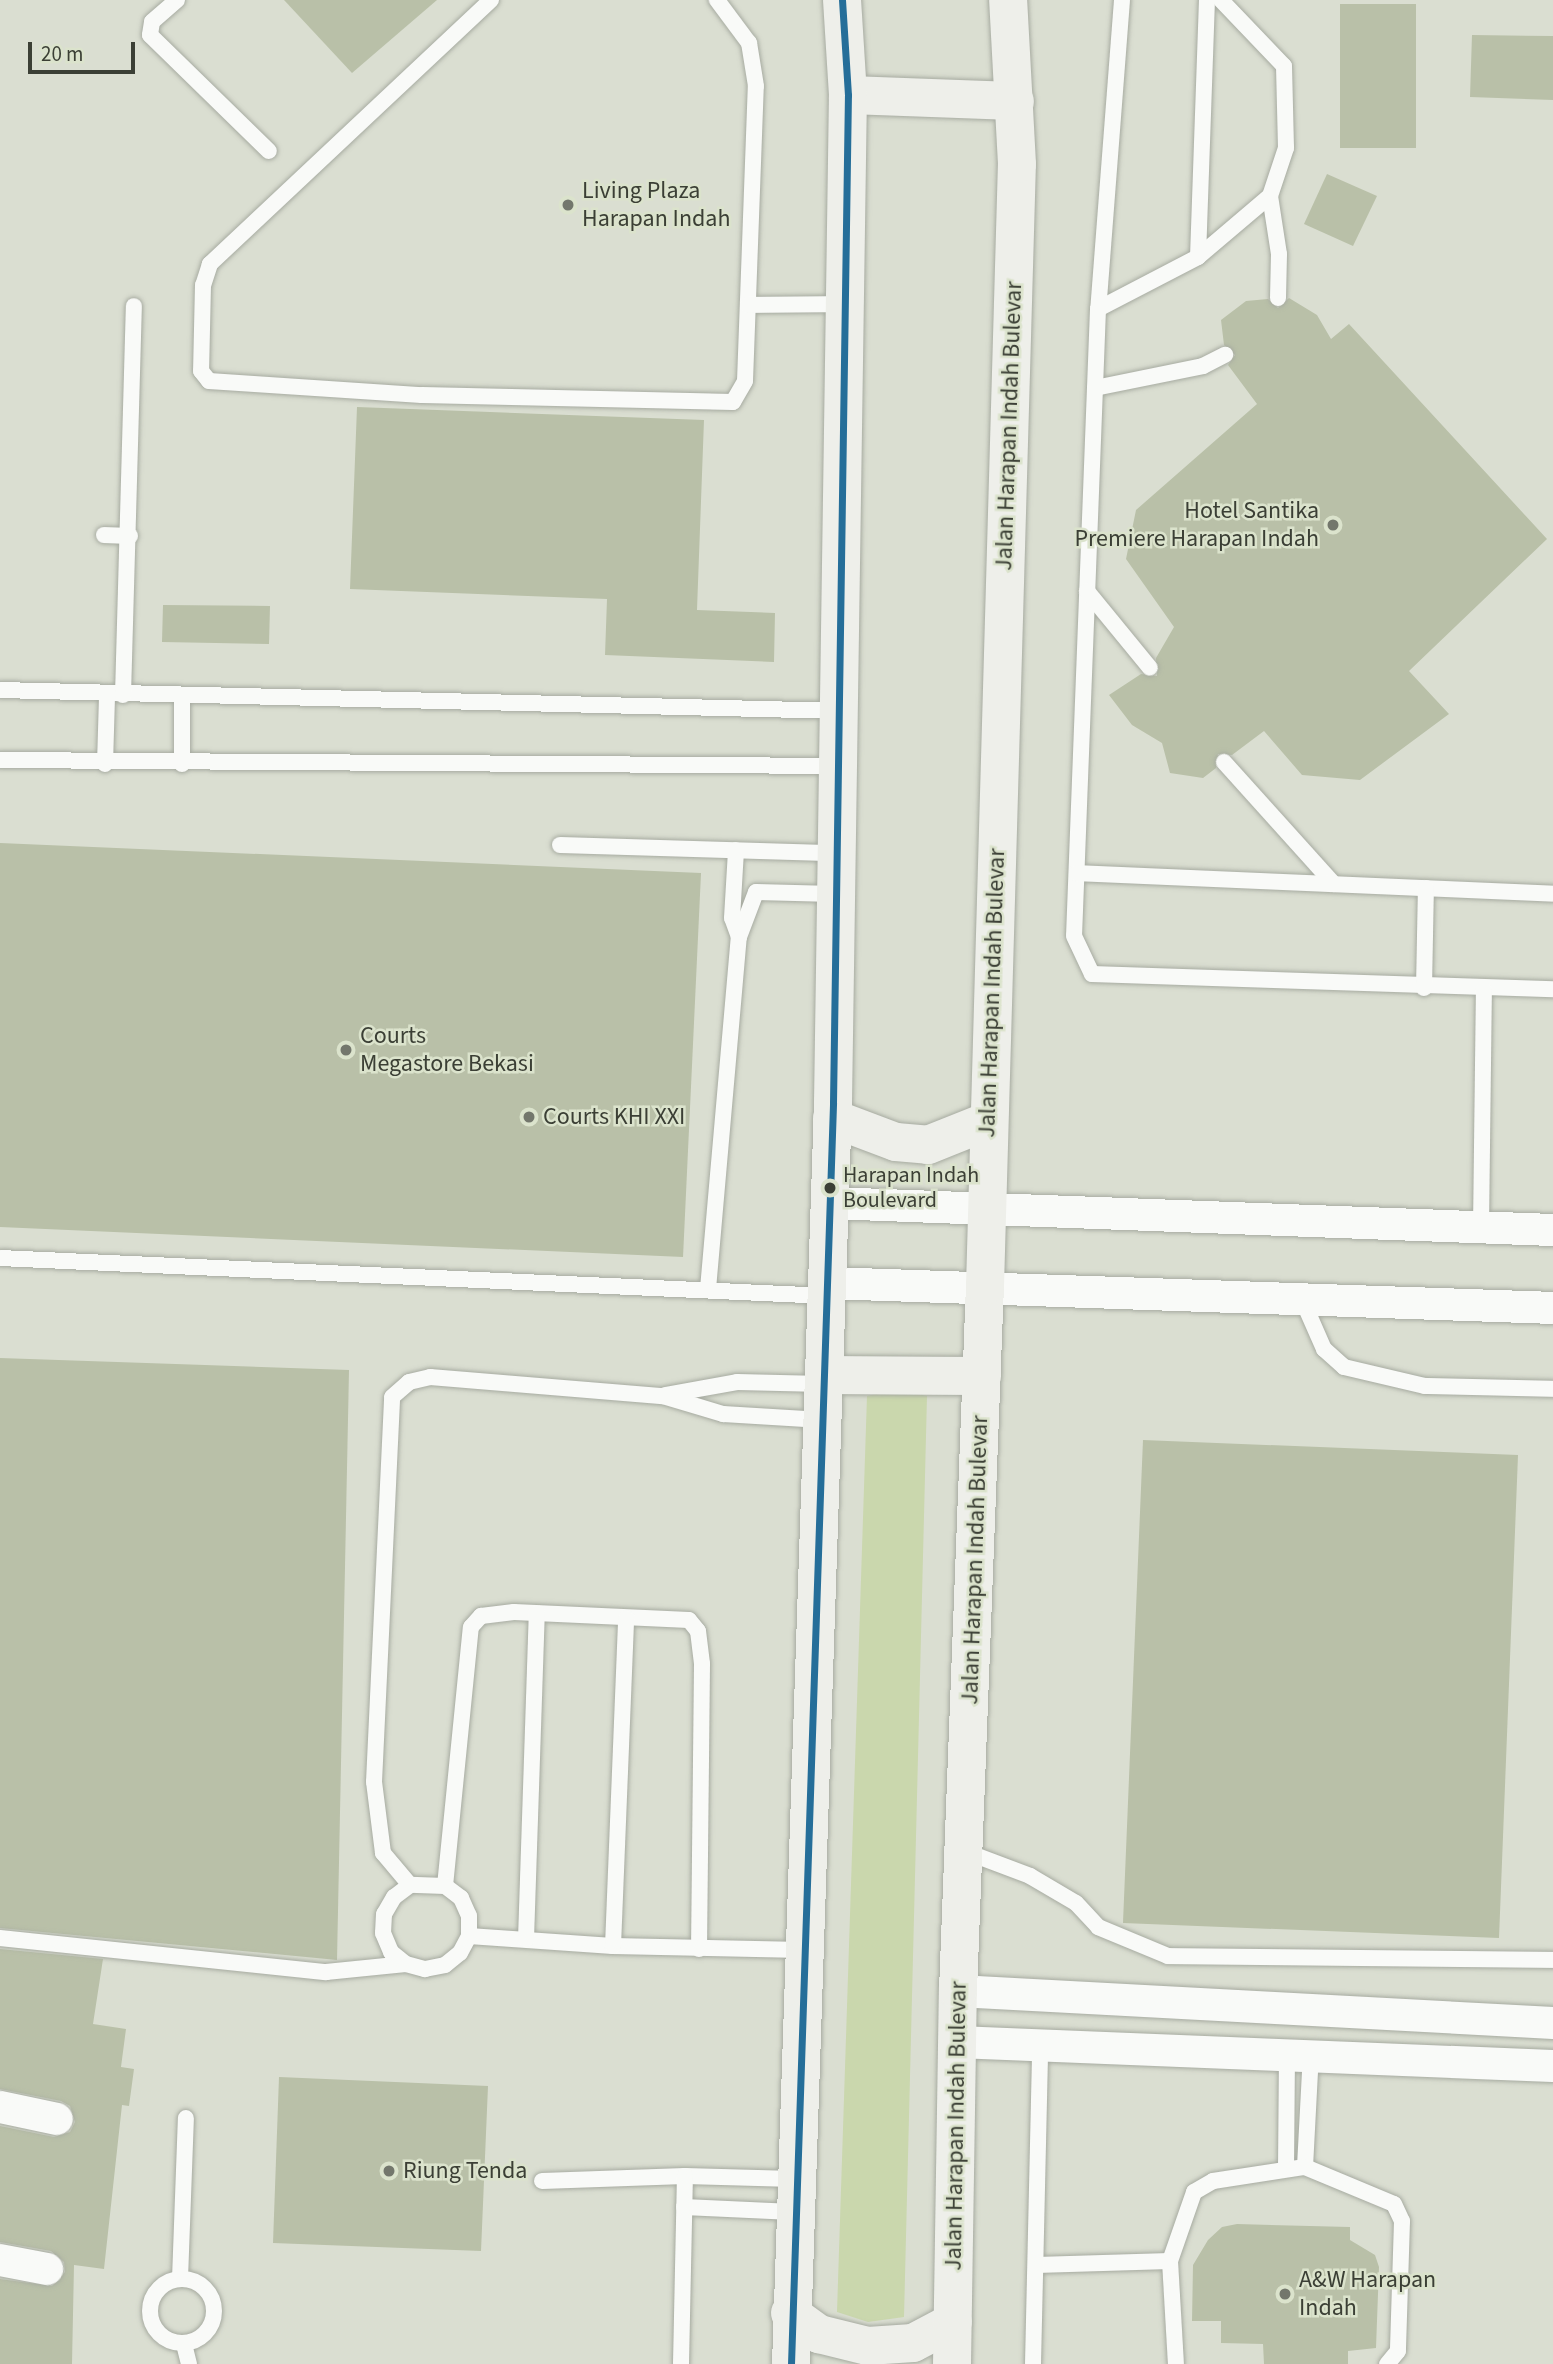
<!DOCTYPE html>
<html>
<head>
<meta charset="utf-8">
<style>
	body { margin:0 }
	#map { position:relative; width:1553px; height:2364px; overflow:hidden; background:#daded1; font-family:"Source Sans 3",sans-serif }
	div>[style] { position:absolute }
	.green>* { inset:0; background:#cad7ad }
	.building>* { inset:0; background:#b9c0a8 }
	.roads { filter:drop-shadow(0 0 2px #a7aba1) drop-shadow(0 0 2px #a7aba1) }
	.lane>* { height:16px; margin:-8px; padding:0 8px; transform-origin:8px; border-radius:8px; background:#f9faf8 }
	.lane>.ring { margin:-8px; padding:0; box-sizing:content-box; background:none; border:16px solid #f9faf8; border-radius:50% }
	.street>* { height:32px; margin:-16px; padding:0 16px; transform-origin:16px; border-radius:16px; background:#f9faf8 }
	.secondary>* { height:38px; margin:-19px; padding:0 19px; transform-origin:19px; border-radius:19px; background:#eeefea }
	.bus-1>* { height:7px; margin:-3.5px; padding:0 3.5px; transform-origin:3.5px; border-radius:3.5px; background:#256e99 }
	.dots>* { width:19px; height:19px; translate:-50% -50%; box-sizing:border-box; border:4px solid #dbe3cc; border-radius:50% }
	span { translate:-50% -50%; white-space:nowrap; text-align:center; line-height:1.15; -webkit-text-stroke:5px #dbe3cc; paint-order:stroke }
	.bus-label { font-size:22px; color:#3b3f35 }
	.left { translate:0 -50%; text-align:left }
	.poi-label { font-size:24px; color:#3b3f35 }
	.right { translate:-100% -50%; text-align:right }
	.street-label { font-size:24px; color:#3b3f35 }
	.scale { position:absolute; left:28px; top:42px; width:107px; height:32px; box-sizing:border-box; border:4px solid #3b3f35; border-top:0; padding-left:9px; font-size:21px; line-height:24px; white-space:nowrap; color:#3b3f35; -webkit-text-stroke:5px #dbe3cc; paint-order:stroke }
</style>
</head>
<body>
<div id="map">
	<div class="green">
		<i style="clip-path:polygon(895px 1389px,927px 1396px,904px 2317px,868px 2322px,837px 2312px,867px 1396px)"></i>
	</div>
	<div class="building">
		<i style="clip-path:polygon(284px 0,437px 0,352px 73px)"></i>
		<i style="clip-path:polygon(1340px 4px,1416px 4px,1416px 148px,1340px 148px)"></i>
		<i style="clip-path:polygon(1472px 35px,1553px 36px,1553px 100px,1470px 97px)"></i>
		<i style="clip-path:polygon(1327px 174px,1377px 196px,1353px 246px,1304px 224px)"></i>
		<i style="clip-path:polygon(1289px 298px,1317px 315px,1331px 339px,1349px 324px,1547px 539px,1409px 671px,1449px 714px,1360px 780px,1302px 775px,1264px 731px,1232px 755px,1218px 754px,1216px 768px,1203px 778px,1170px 773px,1162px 743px,1132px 725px,1109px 695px,1141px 674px,1157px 676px,1156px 658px,1174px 627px,1126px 559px,1136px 510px,1257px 404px,1228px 365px,1235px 355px,1224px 345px,1221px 320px,1246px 301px,1268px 299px,1278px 308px)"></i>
		<i style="clip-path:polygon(357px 407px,704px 420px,697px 610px,775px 613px,774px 662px,605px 655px,607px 599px,350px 589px)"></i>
		<i style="clip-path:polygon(163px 605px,270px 606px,269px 644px,162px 642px)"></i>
		<i style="clip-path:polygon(0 843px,701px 873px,683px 1257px,0 1227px)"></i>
		<i style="clip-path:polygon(0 1358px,349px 1370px,337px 1960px,0 1928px)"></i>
		<i style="clip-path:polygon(1143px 1440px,1518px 1455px,1499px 1938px,1123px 1923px)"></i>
		<i style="clip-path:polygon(0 1949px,103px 1959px,93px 2024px,126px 2029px,121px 2067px,134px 2069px,129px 2106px,122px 2105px,104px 2269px,74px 2265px,72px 2364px,0 2364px,0 2279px,52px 2286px,65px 2272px,64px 2262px,51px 2251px,0 2242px,0 2126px,54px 2137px,70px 2132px,75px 2122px,70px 2106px,61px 2101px,0 2089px)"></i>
		<i style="clip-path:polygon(279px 2077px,488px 2086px,481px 2251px,273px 2243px)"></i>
		<i style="clip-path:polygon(1237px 2224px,1350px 2227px,1350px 2240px,1375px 2255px,1379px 2267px,1376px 2348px,1348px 2351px,1348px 2364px,1264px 2364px,1263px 2344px,1221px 2343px,1221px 2321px,1192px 2321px,1193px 2265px,1208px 2240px,1222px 2227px)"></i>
	</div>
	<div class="roads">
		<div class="lane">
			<i style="left:177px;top:0;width:33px;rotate:139deg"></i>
			<i style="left:152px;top:22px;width:13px;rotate:99deg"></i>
			<i style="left:150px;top:35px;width:166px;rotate:44.3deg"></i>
			<i style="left:491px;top:0;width:386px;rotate:136.8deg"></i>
			<i style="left:210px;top:264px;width:22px;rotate:108deg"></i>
			<i style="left:203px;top:285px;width:86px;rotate:91.3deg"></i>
			<i style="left:201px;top:371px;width:13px;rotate:51deg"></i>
			<i style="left:209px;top:381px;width:213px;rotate:3.8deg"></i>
			<i style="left:422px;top:395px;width:311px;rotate:1.3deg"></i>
			<i style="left:733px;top:402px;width:24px;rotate:-60deg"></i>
			<i style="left:745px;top:381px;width:295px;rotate:-87.9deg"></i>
			<i style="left:756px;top:86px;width:44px;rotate:-99.2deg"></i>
			<i style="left:749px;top:43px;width:54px;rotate:-126.7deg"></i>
			<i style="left:1122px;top:0;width:310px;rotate:94.4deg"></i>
			<i style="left:1098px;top:309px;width:627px;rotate:92.19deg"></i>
			<i style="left:1074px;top:936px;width:42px;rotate:64.7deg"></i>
			<i style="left:1092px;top:974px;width:461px;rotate:1.9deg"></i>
			<i style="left:1270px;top:196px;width:59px;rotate:81.2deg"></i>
			<i style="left:1279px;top:254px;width:44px;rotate:91.3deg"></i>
			<i style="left:1198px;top:257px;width:94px;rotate:-40.3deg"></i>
			<i style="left:1270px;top:196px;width:51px;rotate:-71.6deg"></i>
			<i style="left:1286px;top:148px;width:82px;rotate:-91.4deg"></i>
			<i style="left:1284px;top:66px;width:91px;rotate:-133.7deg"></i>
			<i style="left:748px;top:305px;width:97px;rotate:-0.6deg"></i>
			<i style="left:1098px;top:309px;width:113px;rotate:-27.5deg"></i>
			<i style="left:1198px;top:257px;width:257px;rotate:-88deg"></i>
			<i style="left:1095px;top:388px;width:110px;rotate:-11.5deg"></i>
			<i style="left:1203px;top:366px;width:25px;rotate:-27deg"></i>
			<i style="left:104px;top:535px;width:26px;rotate:2deg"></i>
			<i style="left:1087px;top:591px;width:99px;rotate:50.7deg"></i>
			<i style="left:0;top:690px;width:839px;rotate:1.43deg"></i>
			<i style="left:123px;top:695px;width:389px;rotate:-88.4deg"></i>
			<i style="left:0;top:760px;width:838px;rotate:0.41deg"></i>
			<i style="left:1224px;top:762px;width:164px;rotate:48deg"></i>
			<i style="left:105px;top:764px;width:69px;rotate:-88.3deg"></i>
			<i style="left:182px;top:764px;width:67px;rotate:-90deg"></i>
			<i style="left:560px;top:845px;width:275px;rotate:1.7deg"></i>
			<i style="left:1077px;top:873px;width:476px;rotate:2.5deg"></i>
			<i style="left:739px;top:937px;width:48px;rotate:-69.3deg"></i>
			<i style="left:756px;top:892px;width:78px;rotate:1.5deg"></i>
			<i style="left:1424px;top:988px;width:100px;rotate:-88.9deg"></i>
			<i style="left:1481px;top:1228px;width:238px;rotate:-89.3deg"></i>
			<i style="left:0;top:1258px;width:827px;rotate:2.63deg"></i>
			<i style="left:708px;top:1289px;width:353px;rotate:-85deg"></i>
			<i style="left:739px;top:937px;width:20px;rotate:-110deg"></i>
			<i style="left:732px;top:918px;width:68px;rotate:-86.6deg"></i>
			<i style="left:1302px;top:1299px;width:55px;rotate:66.3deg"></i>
			<i style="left:1324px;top:1349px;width:27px;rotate:42deg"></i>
			<i style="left:1344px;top:1367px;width:83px;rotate:13.2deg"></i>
			<i style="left:1425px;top:1386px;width:128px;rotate:1.3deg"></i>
			<i style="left:665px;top:1395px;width:73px;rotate:-10.2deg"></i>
			<i style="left:737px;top:1382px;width:86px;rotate:1.3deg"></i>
			<i style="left:964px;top:1851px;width:71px;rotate:20.7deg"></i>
			<i style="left:1030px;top:1876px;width:53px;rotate:30.4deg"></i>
			<i style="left:1076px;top:1903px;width:33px;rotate:47deg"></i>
			<i style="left:1098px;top:1927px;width:76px;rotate:22.5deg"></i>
			<i style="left:1168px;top:1956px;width:385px;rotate:0.6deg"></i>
			<i style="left:410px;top:1885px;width:42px;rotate:-130.2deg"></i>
			<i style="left:383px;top:1853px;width:72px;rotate:-97.2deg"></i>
			<i style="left:374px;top:1782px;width:385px;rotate:-87.3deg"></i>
			<i style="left:392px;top:1397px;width:23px;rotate:-41deg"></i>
			<i style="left:409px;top:1382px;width:22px;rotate:-13deg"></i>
			<i style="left:430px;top:1377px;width:234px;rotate:4.7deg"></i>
			<i style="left:663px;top:1396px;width:63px;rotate:16.7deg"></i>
			<i style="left:723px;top:1414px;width:99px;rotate:3.5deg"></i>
			<i style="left:445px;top:1886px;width:260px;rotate:-84.3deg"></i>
			<i style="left:471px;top:1627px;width:15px;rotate:-48deg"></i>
			<i style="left:481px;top:1616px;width:33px;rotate:-7deg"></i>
			<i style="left:514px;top:1612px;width:175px;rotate:2.6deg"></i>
			<i style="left:689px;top:1620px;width:14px;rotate:51deg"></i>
			<i style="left:698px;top:1631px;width:33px;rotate:83deg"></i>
			<i style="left:702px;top:1664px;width:285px;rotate:90.6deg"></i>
			<i style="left:469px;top:1936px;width:144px;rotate:4deg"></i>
			<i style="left:613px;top:1946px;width:190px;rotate:1.2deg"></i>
			<i style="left:0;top:1938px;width:328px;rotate:6deg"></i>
			<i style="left:326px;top:1972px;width:80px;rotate:-5.7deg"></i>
			<i style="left:406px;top:1964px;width:20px;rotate:15deg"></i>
			<i style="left:425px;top:1969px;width:20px;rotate:-11deg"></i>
			<i style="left:445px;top:1965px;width:19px;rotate:-39deg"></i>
			<i style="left:460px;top:1953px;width:19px;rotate:-62deg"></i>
			<i style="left:469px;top:1936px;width:20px;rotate:-90deg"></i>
			<i style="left:469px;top:1916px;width:20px;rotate:-114deg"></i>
			<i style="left:461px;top:1898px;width:20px;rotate:-143deg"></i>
			<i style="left:445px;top:1886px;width:35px;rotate:-178deg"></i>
			<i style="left:410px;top:1885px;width:20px;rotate:143deg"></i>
			<i style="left:394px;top:1897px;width:20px;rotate:120deg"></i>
			<i style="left:384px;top:1914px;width:19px;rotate:93deg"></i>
			<i style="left:383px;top:1933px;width:21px;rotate:67deg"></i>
			<i style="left:391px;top:1952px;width:19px;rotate:39deg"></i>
			<i style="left:526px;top:1939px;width:326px;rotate:-88.1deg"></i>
			<i style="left:613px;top:1946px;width:328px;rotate:-87.7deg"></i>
			<i style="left:1305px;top:2167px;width:115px;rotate:-87deg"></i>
			<i style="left:1286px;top:2168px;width:116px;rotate:-89.5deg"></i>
			<i style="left:542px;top:2181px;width:143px;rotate:-2deg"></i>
			<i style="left:685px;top:2176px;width:109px;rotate:1.6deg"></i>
			<i style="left:684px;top:2207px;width:109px;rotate:2.6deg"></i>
			<i style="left:1170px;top:2261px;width:103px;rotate:86.7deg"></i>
			<i style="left:1036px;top:2265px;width:134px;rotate:-1.7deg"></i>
			<i style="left:1170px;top:2261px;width:73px;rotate:-70.8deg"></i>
			<i style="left:1194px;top:2192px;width:22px;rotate:-30deg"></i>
			<i style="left:1213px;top:2181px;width:93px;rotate:-8.7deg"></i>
			<i style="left:1305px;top:2167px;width:96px;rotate:22.6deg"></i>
			<i style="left:1394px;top:2204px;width:19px;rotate:65deg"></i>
			<i style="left:1402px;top:2221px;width:130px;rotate:91.8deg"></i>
			<i style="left:1398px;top:2351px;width:17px;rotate:130deg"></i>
			<i class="ring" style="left:150px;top:2279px;width:48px;height:48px"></i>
			<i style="left:180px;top:2279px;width:161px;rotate:-87.9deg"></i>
			<i style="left:184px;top:2344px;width:21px;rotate:76deg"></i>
			<i style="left:681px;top:2364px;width:188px;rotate:-88.8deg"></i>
			<i style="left:1033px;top:2364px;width:319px;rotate:-88.7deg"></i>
		</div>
		<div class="street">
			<i style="left:830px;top:1203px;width:724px;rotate:2.14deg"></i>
			<i style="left:828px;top:1283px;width:725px;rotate:1.97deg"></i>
			<i style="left:958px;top:1991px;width:596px;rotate:3.08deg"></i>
			<i style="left:957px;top:2042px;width:596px;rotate:2.31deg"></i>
			<i style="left:0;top:2107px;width:58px;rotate:11.9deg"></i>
			<i style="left:0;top:2260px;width:48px;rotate:10.8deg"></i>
		</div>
		<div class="secondary">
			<i style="left:848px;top:95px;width:167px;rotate:2.1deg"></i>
			<i style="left:832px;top:1118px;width:68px;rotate:20.6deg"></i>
			<i style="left:896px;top:1142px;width:32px;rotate:5deg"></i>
			<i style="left:928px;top:1145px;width:65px;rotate:-21.8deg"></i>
			<i style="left:824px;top:1375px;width:158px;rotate:0.4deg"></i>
			<i style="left:790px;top:2313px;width:36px;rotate:36deg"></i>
			<i style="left:819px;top:2334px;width:50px;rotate:13.8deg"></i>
			<i style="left:868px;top:2346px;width:45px;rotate:-3.8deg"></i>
			<i style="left:913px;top:2343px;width:45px;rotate:-27.7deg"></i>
			<i style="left:791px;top:2364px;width:1262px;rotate:-88.09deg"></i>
			<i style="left:833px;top:1103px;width:1008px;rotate:-89.15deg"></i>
			<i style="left:848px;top:95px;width:95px;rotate:-93.6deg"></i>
			<i style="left:952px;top:2364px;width:373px;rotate:-89.1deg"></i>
			<i style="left:958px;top:1991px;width:706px;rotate:-87.81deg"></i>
			<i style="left:985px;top:1286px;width:1122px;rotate:-88.37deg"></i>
			<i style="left:1017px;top:164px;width:164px;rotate:-93.1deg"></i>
		</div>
	</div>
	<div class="bus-1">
		<i style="left:791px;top:2364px;width:1262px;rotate:-88.09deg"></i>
		<i style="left:833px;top:1103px;width:1008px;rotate:-89.15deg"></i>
		<i style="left:848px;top:95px;width:95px;rotate:-93.6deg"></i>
	</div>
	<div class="dots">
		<i style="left:568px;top:205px;background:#73776c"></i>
		<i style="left:1333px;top:525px;background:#73776c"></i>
		<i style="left:346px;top:1050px;background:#73776c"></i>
		<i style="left:529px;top:1117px;background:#73776c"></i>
		<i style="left:830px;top:1188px;background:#3b3f35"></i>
		<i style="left:389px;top:2171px;background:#73776c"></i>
		<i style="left:1285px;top:2294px;background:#73776c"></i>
	</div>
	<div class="bus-label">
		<span class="left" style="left:843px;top:1188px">Harapan Indah<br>Boulevard</span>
	</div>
	<div class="poi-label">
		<span class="left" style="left:582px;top:205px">Living Plaza<br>Harapan Indah</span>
		<span class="right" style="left:1319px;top:525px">Hotel Santika<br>Premiere Harapan Indah</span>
		<span class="left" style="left:360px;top:1050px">Courts<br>Megastore Bekasi</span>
		<span class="left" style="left:543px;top:1117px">Courts KHI XXI</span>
		<span class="left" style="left:403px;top:2171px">Riung Tenda</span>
		<span class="left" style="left:1299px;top:2294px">A&amp;W Harapan<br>Indah</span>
	</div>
	<div class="street-label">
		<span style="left:1009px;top:426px;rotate:-88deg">Jalan Harapan Indah Bulevar</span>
		<span style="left:992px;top:993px;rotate:-88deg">Jalan Harapan Indah Bulevar</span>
		<span style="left:975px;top:1560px;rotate:-88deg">Jalan Harapan Indah Bulevar</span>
		<span style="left:956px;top:2126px;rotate:-89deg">Jalan Harapan Indah Bulevar</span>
	</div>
	<div class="scale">20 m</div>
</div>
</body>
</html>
